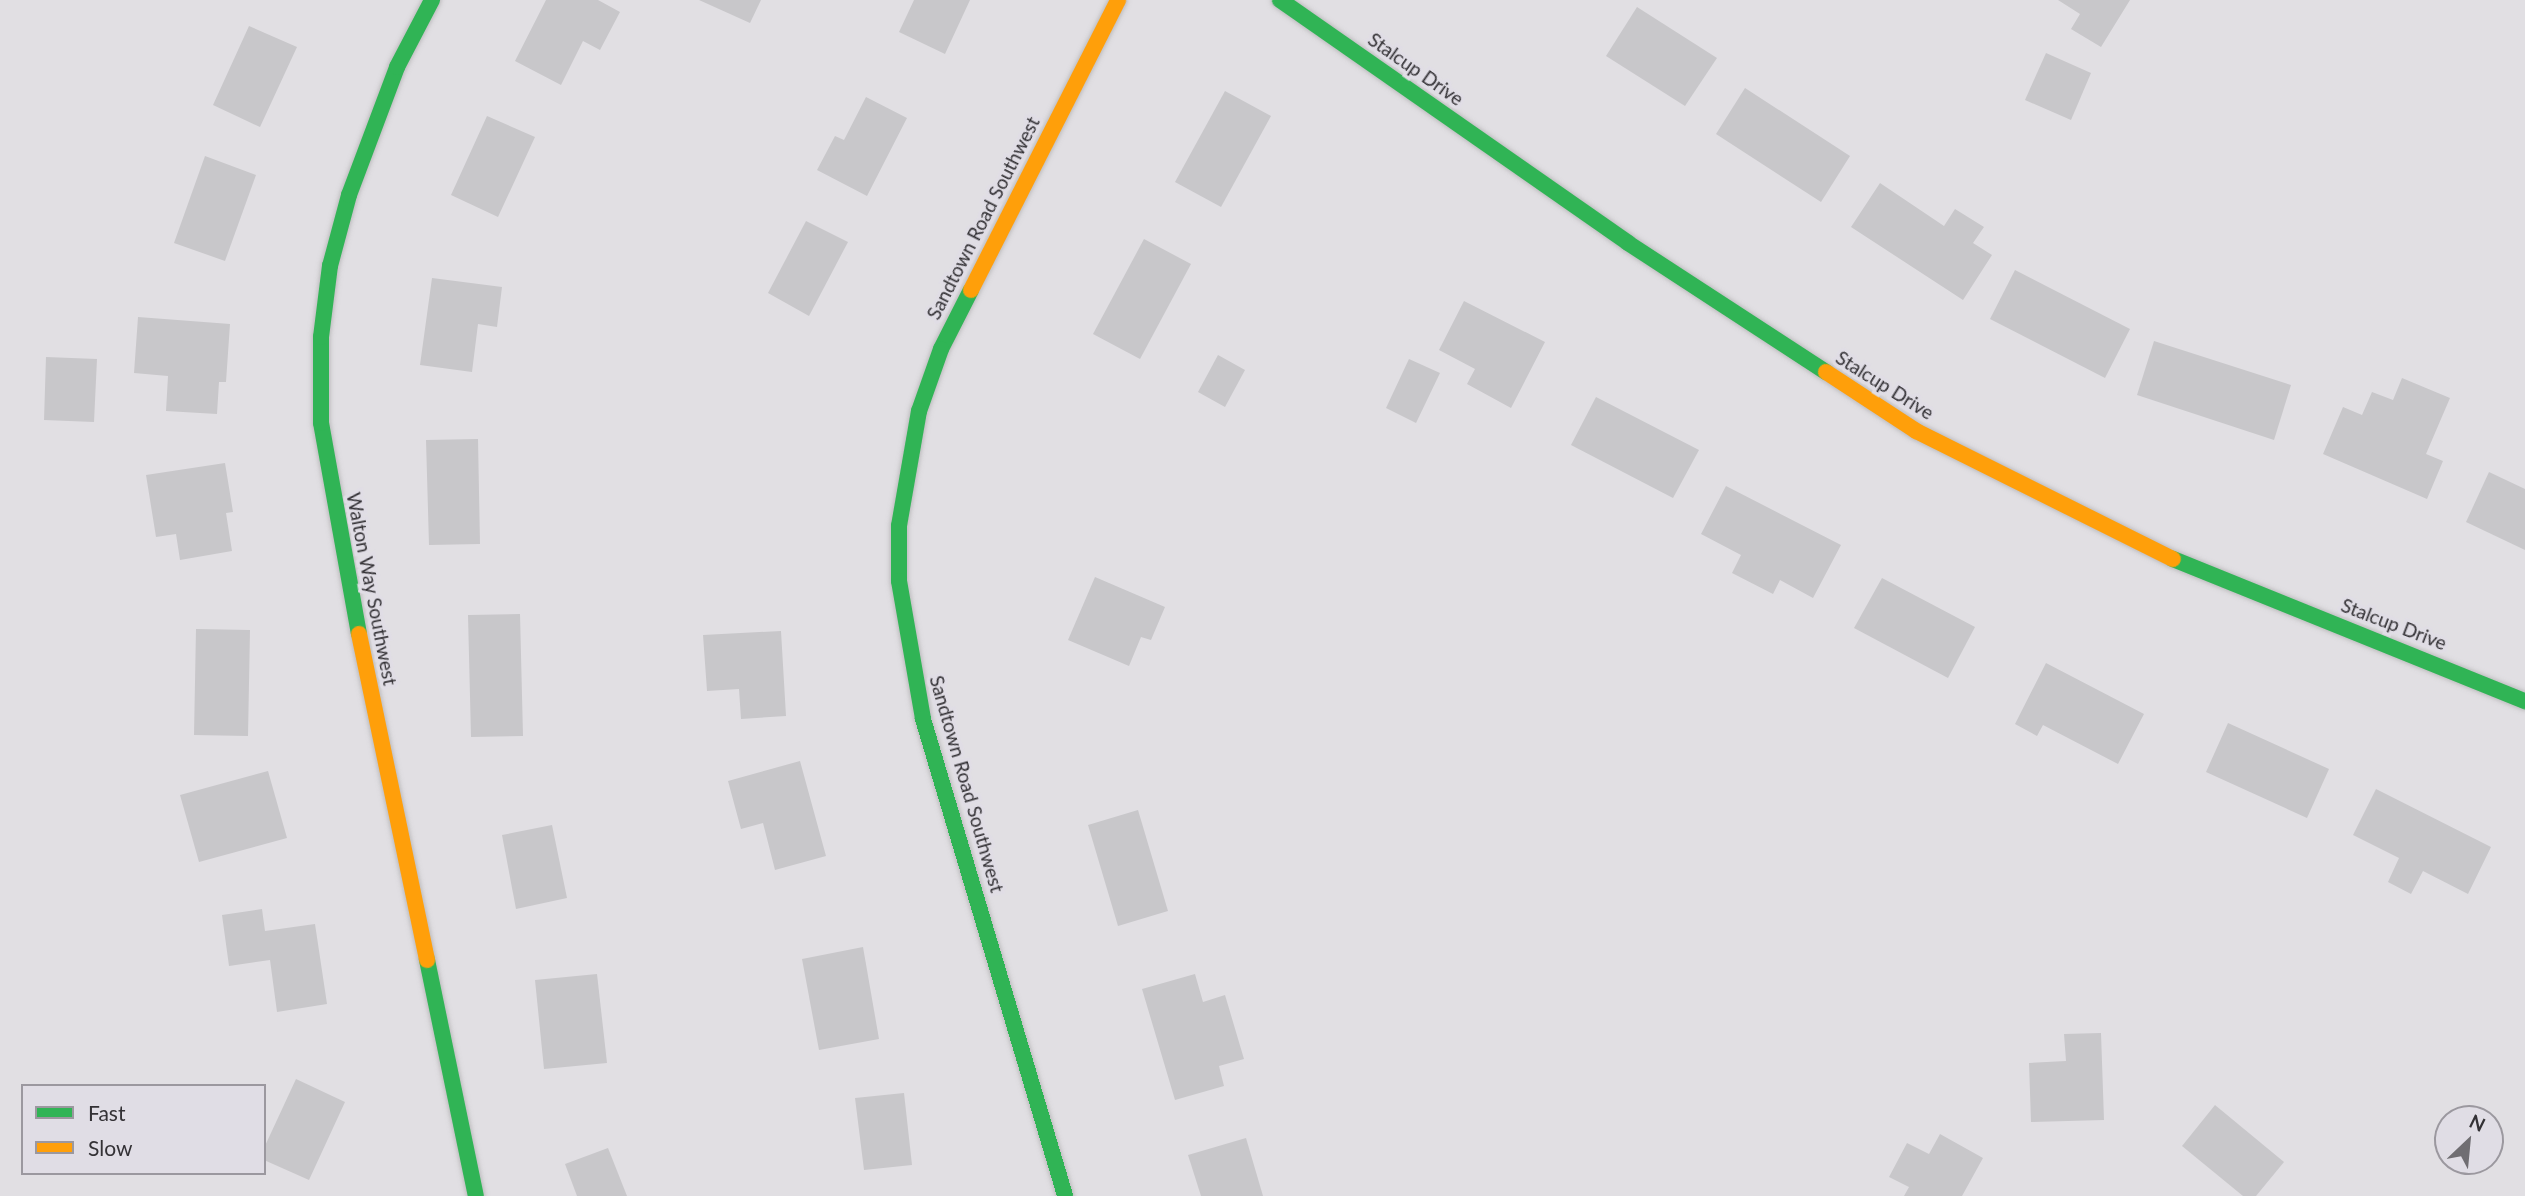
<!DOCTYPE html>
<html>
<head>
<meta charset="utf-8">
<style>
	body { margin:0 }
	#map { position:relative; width:2525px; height:1196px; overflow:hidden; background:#e1dfe3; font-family:Lato,sans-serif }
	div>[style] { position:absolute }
	.building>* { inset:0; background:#c8c7ca }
	.roads { filter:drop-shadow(0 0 2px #bebdbf) drop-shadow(0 0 2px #bebdbf) }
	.fast>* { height:16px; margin:-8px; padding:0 8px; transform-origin:8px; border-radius:8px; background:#30b455 }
	.slow>* { height:16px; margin:-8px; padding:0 8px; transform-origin:8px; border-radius:8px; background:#ff9f0a }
	span { translate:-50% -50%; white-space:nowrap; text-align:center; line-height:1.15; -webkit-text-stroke:7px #e0dde5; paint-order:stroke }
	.street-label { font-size:19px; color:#333135 }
	.legend { position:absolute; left:21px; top:1084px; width:245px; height:91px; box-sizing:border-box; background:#e0dde5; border:2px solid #9b989f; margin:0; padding:9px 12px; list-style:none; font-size:21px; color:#333135 }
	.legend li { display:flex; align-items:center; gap:14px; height:35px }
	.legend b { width:35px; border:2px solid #9b989f }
	.north { position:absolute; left:2434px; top:1105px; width:70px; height:70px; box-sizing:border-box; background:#e0dde5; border:2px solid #9b989f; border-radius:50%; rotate:26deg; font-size:19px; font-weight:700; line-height:28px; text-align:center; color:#333135 }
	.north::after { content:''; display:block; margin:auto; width:24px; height:32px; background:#706e72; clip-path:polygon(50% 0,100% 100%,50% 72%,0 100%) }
</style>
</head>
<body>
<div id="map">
	<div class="building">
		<i style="clip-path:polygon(546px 0,598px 0,620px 12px,600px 50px,583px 41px,561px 85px,515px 61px)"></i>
		<i style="clip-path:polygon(699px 0,761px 0,750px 23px)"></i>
		<i style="clip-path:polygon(914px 0,970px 0,945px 54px,899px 32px)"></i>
		<i style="clip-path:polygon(2058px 0,2130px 0,2101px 47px,2071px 29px,2080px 14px)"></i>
		<i style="clip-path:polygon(1637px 7px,1717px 58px,1685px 106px,1606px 56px)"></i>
		<i style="clip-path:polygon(249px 26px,297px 47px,260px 127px,213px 105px)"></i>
		<i style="clip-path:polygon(2046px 53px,2091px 73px,2071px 120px,2025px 100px)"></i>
		<i style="clip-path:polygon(1745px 88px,1850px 156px,1821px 202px,1716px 134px)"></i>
		<i style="clip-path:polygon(1225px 91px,1271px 116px,1221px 207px,1175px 182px)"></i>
		<i style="clip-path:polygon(866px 97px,907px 118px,867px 196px,817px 170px,835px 136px,844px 140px)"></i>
		<i style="clip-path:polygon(487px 116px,535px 137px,498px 217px,451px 195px)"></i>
		<i style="clip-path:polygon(205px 156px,256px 175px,225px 261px,174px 243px)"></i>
		<i style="clip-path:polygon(1880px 183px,1944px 226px,1955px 209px,1984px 227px,1973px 243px,1992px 255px,1963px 300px,1851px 227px)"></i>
		<i style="clip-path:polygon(806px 221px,848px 242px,809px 316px,768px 293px)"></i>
		<i style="clip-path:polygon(1144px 239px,1191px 264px,1140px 359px,1093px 334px)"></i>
		<i style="clip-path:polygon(2015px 270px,2130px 329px,2105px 378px,1990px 319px)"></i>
		<i style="clip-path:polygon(432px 278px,502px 287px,497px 327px,478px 324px,472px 372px,420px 365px)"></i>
		<i style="clip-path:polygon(1464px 301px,1545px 342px,1511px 408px,1467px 384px,1475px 369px,1439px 350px)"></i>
		<i style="clip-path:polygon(138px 317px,230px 324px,226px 382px,219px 382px,217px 414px,166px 411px,168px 376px,134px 373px)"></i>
		<i style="clip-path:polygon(2154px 341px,2291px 385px,2274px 440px,2137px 395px)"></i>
		<i style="clip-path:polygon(1218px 355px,1245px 370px,1225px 407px,1198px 392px)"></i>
		<i style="clip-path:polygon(46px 357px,97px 359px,94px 422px,44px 420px)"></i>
		<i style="clip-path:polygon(1409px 359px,1440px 373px,1416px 423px,1386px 408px)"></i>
		<i style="clip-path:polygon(2402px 378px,2450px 398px,2426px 454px,2443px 461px,2427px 499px,2323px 454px,2343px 407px,2362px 415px,2372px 392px,2393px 400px)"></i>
		<i style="clip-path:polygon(1596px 397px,1699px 450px,1673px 498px,1571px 445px)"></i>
		<i style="clip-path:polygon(478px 439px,480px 544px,429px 545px,426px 440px)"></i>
		<i style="clip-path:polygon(225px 463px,233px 512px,226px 513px,232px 551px,180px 560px,176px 534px,156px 537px,146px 475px)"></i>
		<i style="clip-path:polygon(2489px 472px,2525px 489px,2525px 550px,2466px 522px)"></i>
		<i style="clip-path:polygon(1726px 486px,1841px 545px,1813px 598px,1780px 580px,1773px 594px,1732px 573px,1741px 555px,1701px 534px)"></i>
		<i style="clip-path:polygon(1095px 577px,1165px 607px,1151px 640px,1141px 637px,1129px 666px,1068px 640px)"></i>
		<i style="clip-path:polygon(1882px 578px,1975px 627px,1948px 678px,1854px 628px)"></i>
		<i style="clip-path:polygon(520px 614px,523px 736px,471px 737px,468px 615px)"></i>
		<i style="clip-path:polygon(196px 629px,250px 630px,248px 736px,194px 735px)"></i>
		<i style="clip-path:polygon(781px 631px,786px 716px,741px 719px,739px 689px,707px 691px,703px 635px)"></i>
		<i style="clip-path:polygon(2046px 663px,2144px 714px,2118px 764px,2043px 725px,2037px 736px,2015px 724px)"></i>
		<i style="clip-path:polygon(2228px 723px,2329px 769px,2307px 818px,2206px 772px)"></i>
		<i style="clip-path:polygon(800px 761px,826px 856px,775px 870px,763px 823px,741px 829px,728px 781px)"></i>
		<i style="clip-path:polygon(268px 771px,287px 838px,199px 862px,180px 795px)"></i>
		<i style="clip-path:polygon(2376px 789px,2491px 847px,2468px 894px,2423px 871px,2411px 894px,2388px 882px,2399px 858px,2353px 835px)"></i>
		<i style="clip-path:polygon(1138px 810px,1168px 911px,1118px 926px,1088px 825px)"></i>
		<i style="clip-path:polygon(552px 825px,567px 898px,516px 909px,502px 835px)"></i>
		<i style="clip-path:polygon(262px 909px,265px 931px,315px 924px,327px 1004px,277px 1012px,270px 960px,229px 966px,222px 915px)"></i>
		<i style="clip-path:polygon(863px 947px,879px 1039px,819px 1050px,802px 959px)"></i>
		<i style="clip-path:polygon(597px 974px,607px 1063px,544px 1069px,535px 980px)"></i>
		<i style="clip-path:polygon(1195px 974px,1203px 1002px,1225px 995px,1244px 1059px,1219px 1066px,1224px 1086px,1175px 1100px,1142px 989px)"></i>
		<i style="clip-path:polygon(2101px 1033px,2104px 1120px,2031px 1122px,2029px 1063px,2066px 1061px,2064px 1034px)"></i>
		<i style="clip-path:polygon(296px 1079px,345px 1102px,309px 1180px,264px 1160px,264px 1148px)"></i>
		<i style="clip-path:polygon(904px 1093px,912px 1165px,864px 1170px,855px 1098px)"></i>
		<i style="clip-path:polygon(2215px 1105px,2284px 1162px,2256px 1196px,2243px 1196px,2182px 1146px)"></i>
		<i style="clip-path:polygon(1940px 1134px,1983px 1158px,1962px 1196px,1904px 1196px,1909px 1187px,1889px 1177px,1907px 1143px,1929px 1154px)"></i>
		<i style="clip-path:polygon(1246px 1138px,1263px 1196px,1201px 1196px,1188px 1155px)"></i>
		<i style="clip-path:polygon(608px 1148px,627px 1196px,577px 1196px,565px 1164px)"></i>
	</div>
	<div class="roads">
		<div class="fast">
			<i style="left:1280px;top:0;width:424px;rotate:34.9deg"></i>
			<i style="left:1628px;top:243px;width:236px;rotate:33.1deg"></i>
			<i style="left:971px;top:290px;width:66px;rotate:117deg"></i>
			<i style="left:941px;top:349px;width:66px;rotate:109.5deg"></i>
			<i style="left:919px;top:411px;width:117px;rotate:99.9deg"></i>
			<i style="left:899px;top:526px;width:55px;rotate:90deg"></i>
			<i style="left:899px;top:581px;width:140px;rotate:80.1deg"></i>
			<i style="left:923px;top:719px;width:498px;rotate:73.4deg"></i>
			<i style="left:2173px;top:559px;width:380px;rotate:22deg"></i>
			<i style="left:359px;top:634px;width:214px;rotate:-100.2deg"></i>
			<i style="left:321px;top:423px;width:86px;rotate:-90deg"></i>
			<i style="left:321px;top:337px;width:72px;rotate:-82.8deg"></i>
			<i style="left:330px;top:266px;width:73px;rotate:-75deg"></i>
			<i style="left:349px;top:195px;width:137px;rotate:-69.4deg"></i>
			<i style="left:397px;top:67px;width:76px;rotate:-62.4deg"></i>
			<i style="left:427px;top:960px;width:241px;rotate:78.3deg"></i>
		</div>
		<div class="slow">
			<i style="left:971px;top:290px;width:325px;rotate:-63.1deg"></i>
			<i style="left:1826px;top:372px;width:108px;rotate:33.2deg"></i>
			<i style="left:1916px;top:431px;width:287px;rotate:26.5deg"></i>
			<i style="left:359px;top:634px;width:333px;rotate:78.2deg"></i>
		</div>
	</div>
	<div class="street-label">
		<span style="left:1416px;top:69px;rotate:35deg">Stalcup Drive</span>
		<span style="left:983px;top:218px;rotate:-63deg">Sandtown Road Southwest</span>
		<span style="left:1885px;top:385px;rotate:32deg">Stalcup Drive</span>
		<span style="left:372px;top:589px;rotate:79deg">Walton Way Southwest</span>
		<span style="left:2394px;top:624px;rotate:21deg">Stalcup Drive</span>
		<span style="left:967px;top:784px;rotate:74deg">Sandtown Road Southwest</span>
	</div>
	<ul class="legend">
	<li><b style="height:9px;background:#30b455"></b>Fast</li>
	<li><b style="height:9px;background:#ff9f0a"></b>Slow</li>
	</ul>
	<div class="north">N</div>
</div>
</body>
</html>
